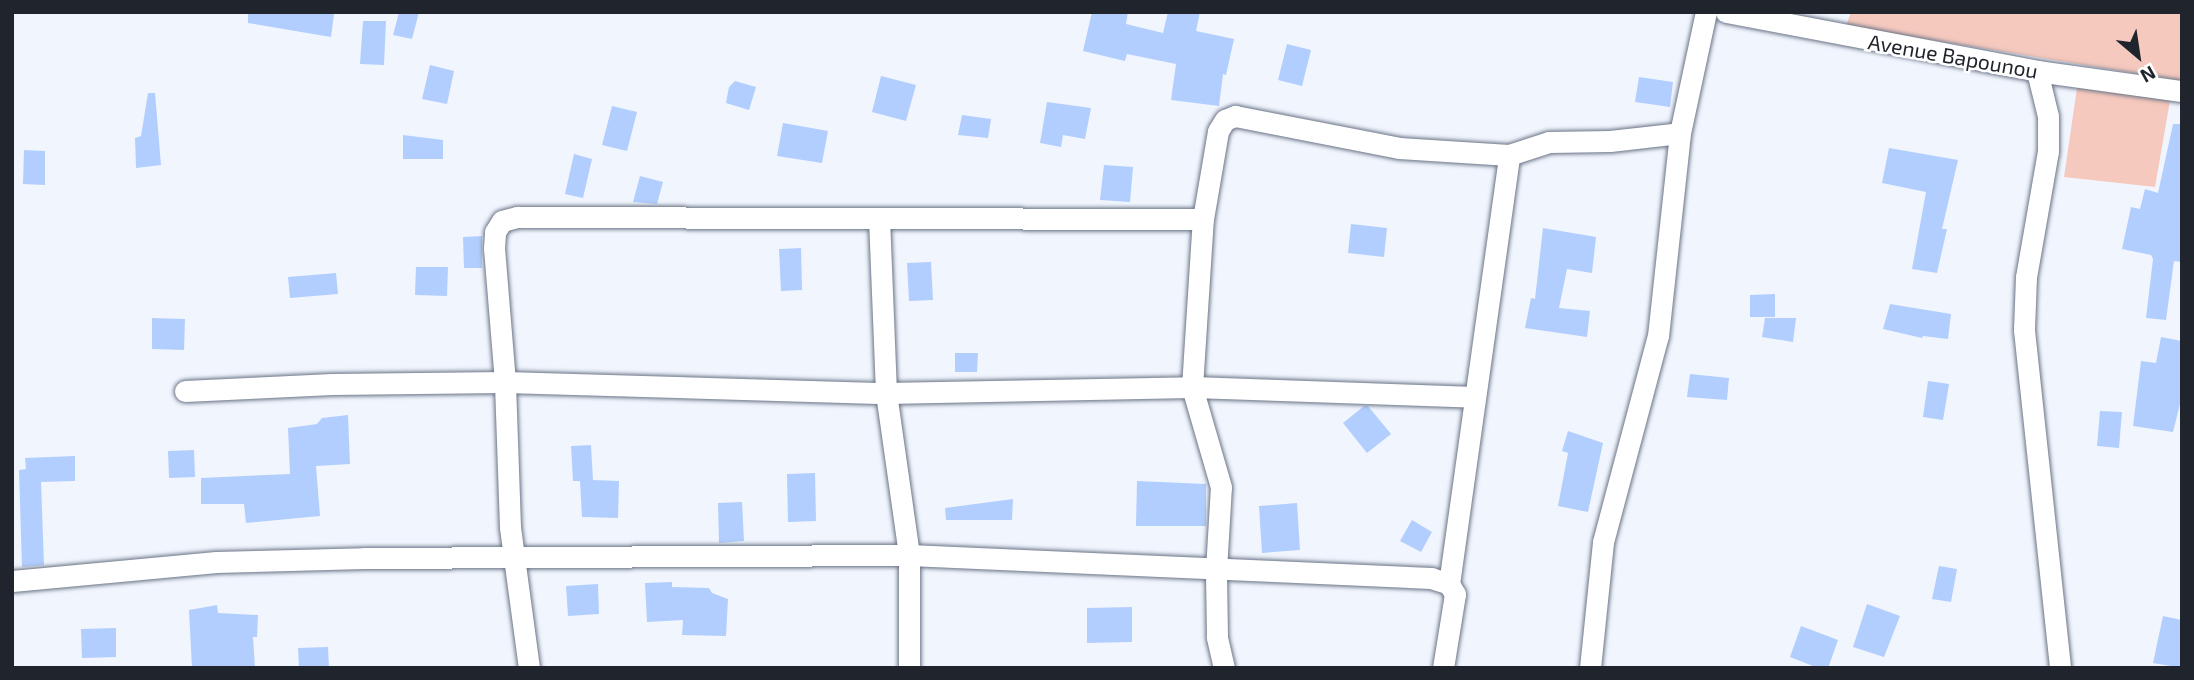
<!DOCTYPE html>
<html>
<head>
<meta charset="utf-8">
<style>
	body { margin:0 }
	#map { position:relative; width:2194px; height:680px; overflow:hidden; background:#f1f6fe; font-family:"Exo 2",sans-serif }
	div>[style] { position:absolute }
	.green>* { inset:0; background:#f6c9be }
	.building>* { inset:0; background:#b2cefe }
	.roads { filter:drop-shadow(0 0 2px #6a7487) drop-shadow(0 0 2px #6a7487) }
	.street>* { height:21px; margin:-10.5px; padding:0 10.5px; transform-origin:10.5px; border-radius:10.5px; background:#fff }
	span { translate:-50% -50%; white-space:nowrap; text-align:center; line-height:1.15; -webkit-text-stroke:5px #fff; paint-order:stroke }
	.street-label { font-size:21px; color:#20242c }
	.frame { position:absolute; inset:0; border:14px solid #20242c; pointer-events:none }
	.north { position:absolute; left:2103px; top:21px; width:70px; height:70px; -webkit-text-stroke:5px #fff; paint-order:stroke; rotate:151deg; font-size:19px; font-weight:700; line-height:28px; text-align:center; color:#20242c }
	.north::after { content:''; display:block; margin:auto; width:24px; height:32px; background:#20242c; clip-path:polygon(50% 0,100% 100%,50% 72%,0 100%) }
</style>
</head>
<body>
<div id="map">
	<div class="green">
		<i style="clip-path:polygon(1851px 12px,2182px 12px,2182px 81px,1846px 26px)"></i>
		<i style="clip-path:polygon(2078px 81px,2171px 95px,2155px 187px,2064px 177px)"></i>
	</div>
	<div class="building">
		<i style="clip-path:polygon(248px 12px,323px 12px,334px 14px,331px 37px,248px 23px)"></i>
		<i style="clip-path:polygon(399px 12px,419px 12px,412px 39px,393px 35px)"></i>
		<i style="clip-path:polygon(1092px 12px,1128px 12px,1126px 24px,1163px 33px,1168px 12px,1200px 12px,1196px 31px,1234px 39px,1226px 75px,1223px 74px,1219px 106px,1171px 100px,1176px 64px,1127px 54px,1125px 61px,1083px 51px)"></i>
		<i style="clip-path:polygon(363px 21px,386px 21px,384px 65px,360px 64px)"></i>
		<i style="clip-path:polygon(1287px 44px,1311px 50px,1302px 86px,1278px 80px)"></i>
		<i style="clip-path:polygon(430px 65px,454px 71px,447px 104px,422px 99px)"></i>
		<i style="clip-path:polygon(881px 76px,916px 85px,906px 121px,872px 112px)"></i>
		<i style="clip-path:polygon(1639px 77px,1673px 82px,1670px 107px,1635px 102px)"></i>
		<i style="clip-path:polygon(735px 81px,756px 87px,749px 110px,726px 103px,729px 87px)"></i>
		<i style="clip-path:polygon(148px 93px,155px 93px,161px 165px,136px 168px,135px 138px,141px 136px)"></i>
		<i style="clip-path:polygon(1047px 102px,1091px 108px,1085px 139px,1063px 135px,1061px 147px,1040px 143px)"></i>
		<i style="clip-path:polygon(612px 106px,637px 112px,627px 151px,602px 145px)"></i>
		<i style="clip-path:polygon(962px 115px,991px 119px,988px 138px,958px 135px)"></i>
		<i style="clip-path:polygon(783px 123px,828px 131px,822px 163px,777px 156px)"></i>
		<i style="clip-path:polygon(2173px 124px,2182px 124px,2182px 262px,2174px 261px,2166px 320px,2146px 318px,2153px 259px,2151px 255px,2122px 249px,2131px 207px,2140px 209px,2145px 189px,2158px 193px)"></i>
		<i style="clip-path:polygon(403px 135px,443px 140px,443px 159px,403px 159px)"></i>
		<i style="clip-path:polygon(1889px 148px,1958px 160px,1942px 229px,1947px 229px,1937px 273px,1912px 269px,1926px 192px,1882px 183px)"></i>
		<i style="clip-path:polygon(24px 150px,45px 151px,45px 185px,23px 184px)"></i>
		<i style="clip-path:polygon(574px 154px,592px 159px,583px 198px,565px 194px)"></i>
		<i style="clip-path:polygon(1104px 165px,1133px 167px,1130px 202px,1100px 200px)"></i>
		<i style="clip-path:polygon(640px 176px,663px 182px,657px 204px,633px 202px)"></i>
		<i style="clip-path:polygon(1351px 224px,1387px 228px,1384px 257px,1348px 253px)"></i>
		<i style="clip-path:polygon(1543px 228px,1596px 237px,1592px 273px,1567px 269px,1559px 308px,1590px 311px,1587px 337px,1525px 328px,1531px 298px,1535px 299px)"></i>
		<i style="clip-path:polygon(482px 236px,482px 268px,464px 268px,463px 237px)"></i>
		<i style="clip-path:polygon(801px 248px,802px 290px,781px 291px,779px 249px)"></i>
		<i style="clip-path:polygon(931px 262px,933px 300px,909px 301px,907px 263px)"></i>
		<i style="clip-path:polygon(416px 267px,448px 267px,447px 296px,415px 295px)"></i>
		<i style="clip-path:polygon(336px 273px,338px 294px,290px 298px,288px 277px)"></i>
		<i style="clip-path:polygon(1775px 294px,1775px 317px,1750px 317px,1750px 295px)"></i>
		<i style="clip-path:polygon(1890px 304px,1951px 314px,1948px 339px,1923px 336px,1922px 338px,1883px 329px)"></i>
		<i style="clip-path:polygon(152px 318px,185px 319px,184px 350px,152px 349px)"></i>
		<i style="clip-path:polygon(1765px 318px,1796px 318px,1793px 342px,1762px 337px)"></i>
		<i style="clip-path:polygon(2161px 337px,2182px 341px,2182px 396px,2173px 432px,2133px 426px,2141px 361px,2156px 363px)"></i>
		<i style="clip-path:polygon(955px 353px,978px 353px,977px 372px,955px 372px)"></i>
		<i style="clip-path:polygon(1690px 374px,1729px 378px,1727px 400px,1687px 397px)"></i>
		<i style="clip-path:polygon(1928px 381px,1949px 384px,1943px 420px,1923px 417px)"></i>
		<i style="clip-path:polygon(1364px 406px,1368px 406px,1391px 434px,1367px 453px,1343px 423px)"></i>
		<i style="clip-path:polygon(2100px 411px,2122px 412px,2119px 448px,2097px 446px)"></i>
		<i style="clip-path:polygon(348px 415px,350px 464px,316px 466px,320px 516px,246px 523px,244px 504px,201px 504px,201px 478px,290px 474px,288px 428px,317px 424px,322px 418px)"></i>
		<i style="clip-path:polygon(1568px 431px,1603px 443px,1588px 512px,1558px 506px,1568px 453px,1562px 451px)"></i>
		<i style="clip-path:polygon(591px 445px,593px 480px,619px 481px,618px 518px,582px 517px,580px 481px,573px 481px,571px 446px)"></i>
		<i style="clip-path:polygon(194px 450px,195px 477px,169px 478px,168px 451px)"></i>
		<i style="clip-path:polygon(75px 456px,75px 481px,41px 482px,44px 565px,22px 567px,19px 470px,26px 469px,25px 458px)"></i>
		<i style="clip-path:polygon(815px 473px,816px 521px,788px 522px,787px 474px)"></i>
		<i style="clip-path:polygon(1137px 481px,1206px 484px,1206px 526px,1136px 526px)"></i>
		<i style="clip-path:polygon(1013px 499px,1012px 520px,946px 520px,945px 508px)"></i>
		<i style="clip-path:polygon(742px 502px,744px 541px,719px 543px,718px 503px)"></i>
		<i style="clip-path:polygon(1297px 503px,1300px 550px,1262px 553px,1259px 506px)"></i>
		<i style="clip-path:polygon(1412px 520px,1432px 532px,1421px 552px,1400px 541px)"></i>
		<i style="clip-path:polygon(1939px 566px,1957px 569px,1951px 602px,1932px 599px)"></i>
		<i style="clip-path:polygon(672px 582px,672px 587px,709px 588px,712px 593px,728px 599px,726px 636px,682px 635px,683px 620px,647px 622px,645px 583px)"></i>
		<i style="clip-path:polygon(598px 584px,599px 614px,568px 616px,566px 586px)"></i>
		<i style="clip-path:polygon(1867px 604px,1900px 616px,1884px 657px,1853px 647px)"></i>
		<i style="clip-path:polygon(217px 605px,218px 613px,258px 615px,257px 637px,253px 637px,255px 668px,192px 668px,189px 610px)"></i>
		<i style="clip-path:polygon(1132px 607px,1132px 642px,1087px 643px,1087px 608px)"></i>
		<i style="clip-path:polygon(2163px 616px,2182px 620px,2182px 668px,2153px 663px)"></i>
		<i style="clip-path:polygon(1801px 626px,1838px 640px,1828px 668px,1818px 668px,1790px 657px)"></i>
		<i style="clip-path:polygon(116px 628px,116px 657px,82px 658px,81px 629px)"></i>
		<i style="clip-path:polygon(328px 647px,329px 668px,299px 668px,298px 648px)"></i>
	</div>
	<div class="roads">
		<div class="street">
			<i style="left:1726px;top:12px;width:317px;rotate:10.7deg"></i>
			<i style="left:2037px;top:71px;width:146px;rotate:7.9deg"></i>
			<i style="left:2037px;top:71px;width:46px;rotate:76.3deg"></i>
			<i style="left:2048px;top:116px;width:35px;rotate:90deg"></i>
			<i style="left:2048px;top:151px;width:128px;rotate:99.9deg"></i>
			<i style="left:2026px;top:277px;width:53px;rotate:92.2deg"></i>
			<i style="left:2024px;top:330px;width:340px;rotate:83.9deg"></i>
			<i style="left:879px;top:218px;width:175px;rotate:87.7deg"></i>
			<i style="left:886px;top:393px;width:164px;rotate:81.9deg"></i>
			<i style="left:909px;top:555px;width:113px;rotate:90deg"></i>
			<i style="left:185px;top:391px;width:147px;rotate:-2.7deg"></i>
			<i style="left:332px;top:384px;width:173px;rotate:-0.7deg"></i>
			<i style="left:505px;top:382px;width:381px;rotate:1.7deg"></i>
			<i style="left:886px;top:393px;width:306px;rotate:-1.1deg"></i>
			<i style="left:1192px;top:387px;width:283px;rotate:2deg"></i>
			<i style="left:12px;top:581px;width:205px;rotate:-5.3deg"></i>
			<i style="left:216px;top:562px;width:148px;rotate:-1.5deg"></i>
			<i style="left:364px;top:558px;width:545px;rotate:-0.32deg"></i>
			<i style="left:909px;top:555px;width:523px;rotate:2.52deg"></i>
			<i style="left:1431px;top:578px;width:19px;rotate:18deg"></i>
			<i style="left:1449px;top:584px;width:12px;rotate:59deg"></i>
			<i style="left:1455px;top:594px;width:75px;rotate:99.2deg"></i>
			<i style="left:1449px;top:584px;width:433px;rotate:-82deg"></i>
			<i style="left:529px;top:668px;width:142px;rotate:-97.7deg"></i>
			<i style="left:510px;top:527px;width:145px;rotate:-92deg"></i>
			<i style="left:505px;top:382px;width:134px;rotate:-94.7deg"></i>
			<i style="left:494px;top:248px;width:16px;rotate:-86deg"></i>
			<i style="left:495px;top:232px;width:13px;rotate:-58deg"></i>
			<i style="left:502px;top:221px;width:16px;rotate:-15deg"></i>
			<i style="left:517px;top:217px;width:686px;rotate:0.17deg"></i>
			<i style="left:1224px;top:668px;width:32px;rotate:-103deg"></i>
			<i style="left:1217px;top:637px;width:67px;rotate:-90.9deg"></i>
			<i style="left:1216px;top:570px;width:83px;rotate:-86.6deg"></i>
			<i style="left:1221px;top:487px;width:104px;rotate:-106.2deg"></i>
			<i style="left:1192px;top:387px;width:168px;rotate:-86.3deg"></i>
			<i style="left:1203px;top:219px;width:89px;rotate:-80.3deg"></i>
			<i style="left:1218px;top:131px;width:13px;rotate:-58deg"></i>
			<i style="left:1225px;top:120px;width:11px;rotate:-22deg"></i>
			<i style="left:1235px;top:116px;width:167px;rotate:11deg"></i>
			<i style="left:1399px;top:148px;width:110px;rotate:3.6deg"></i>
			<i style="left:1509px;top:155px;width:42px;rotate:-18deg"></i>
			<i style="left:1549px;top:142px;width:61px;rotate:-0.9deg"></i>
			<i style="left:1610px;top:141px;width:70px;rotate:-6.5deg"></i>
			<i style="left:1590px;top:668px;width:127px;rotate:-84.1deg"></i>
			<i style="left:1603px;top:542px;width:213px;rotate:-75.1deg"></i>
			<i style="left:1658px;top:336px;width:204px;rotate:-83.8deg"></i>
			<i style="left:1680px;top:133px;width:124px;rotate:-77.9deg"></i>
		</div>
	</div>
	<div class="street-label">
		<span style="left:1953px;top:56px;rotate:10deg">Avenue Bapounou</span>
	</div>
	<div class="frame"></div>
	<div class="north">N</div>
</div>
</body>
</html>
